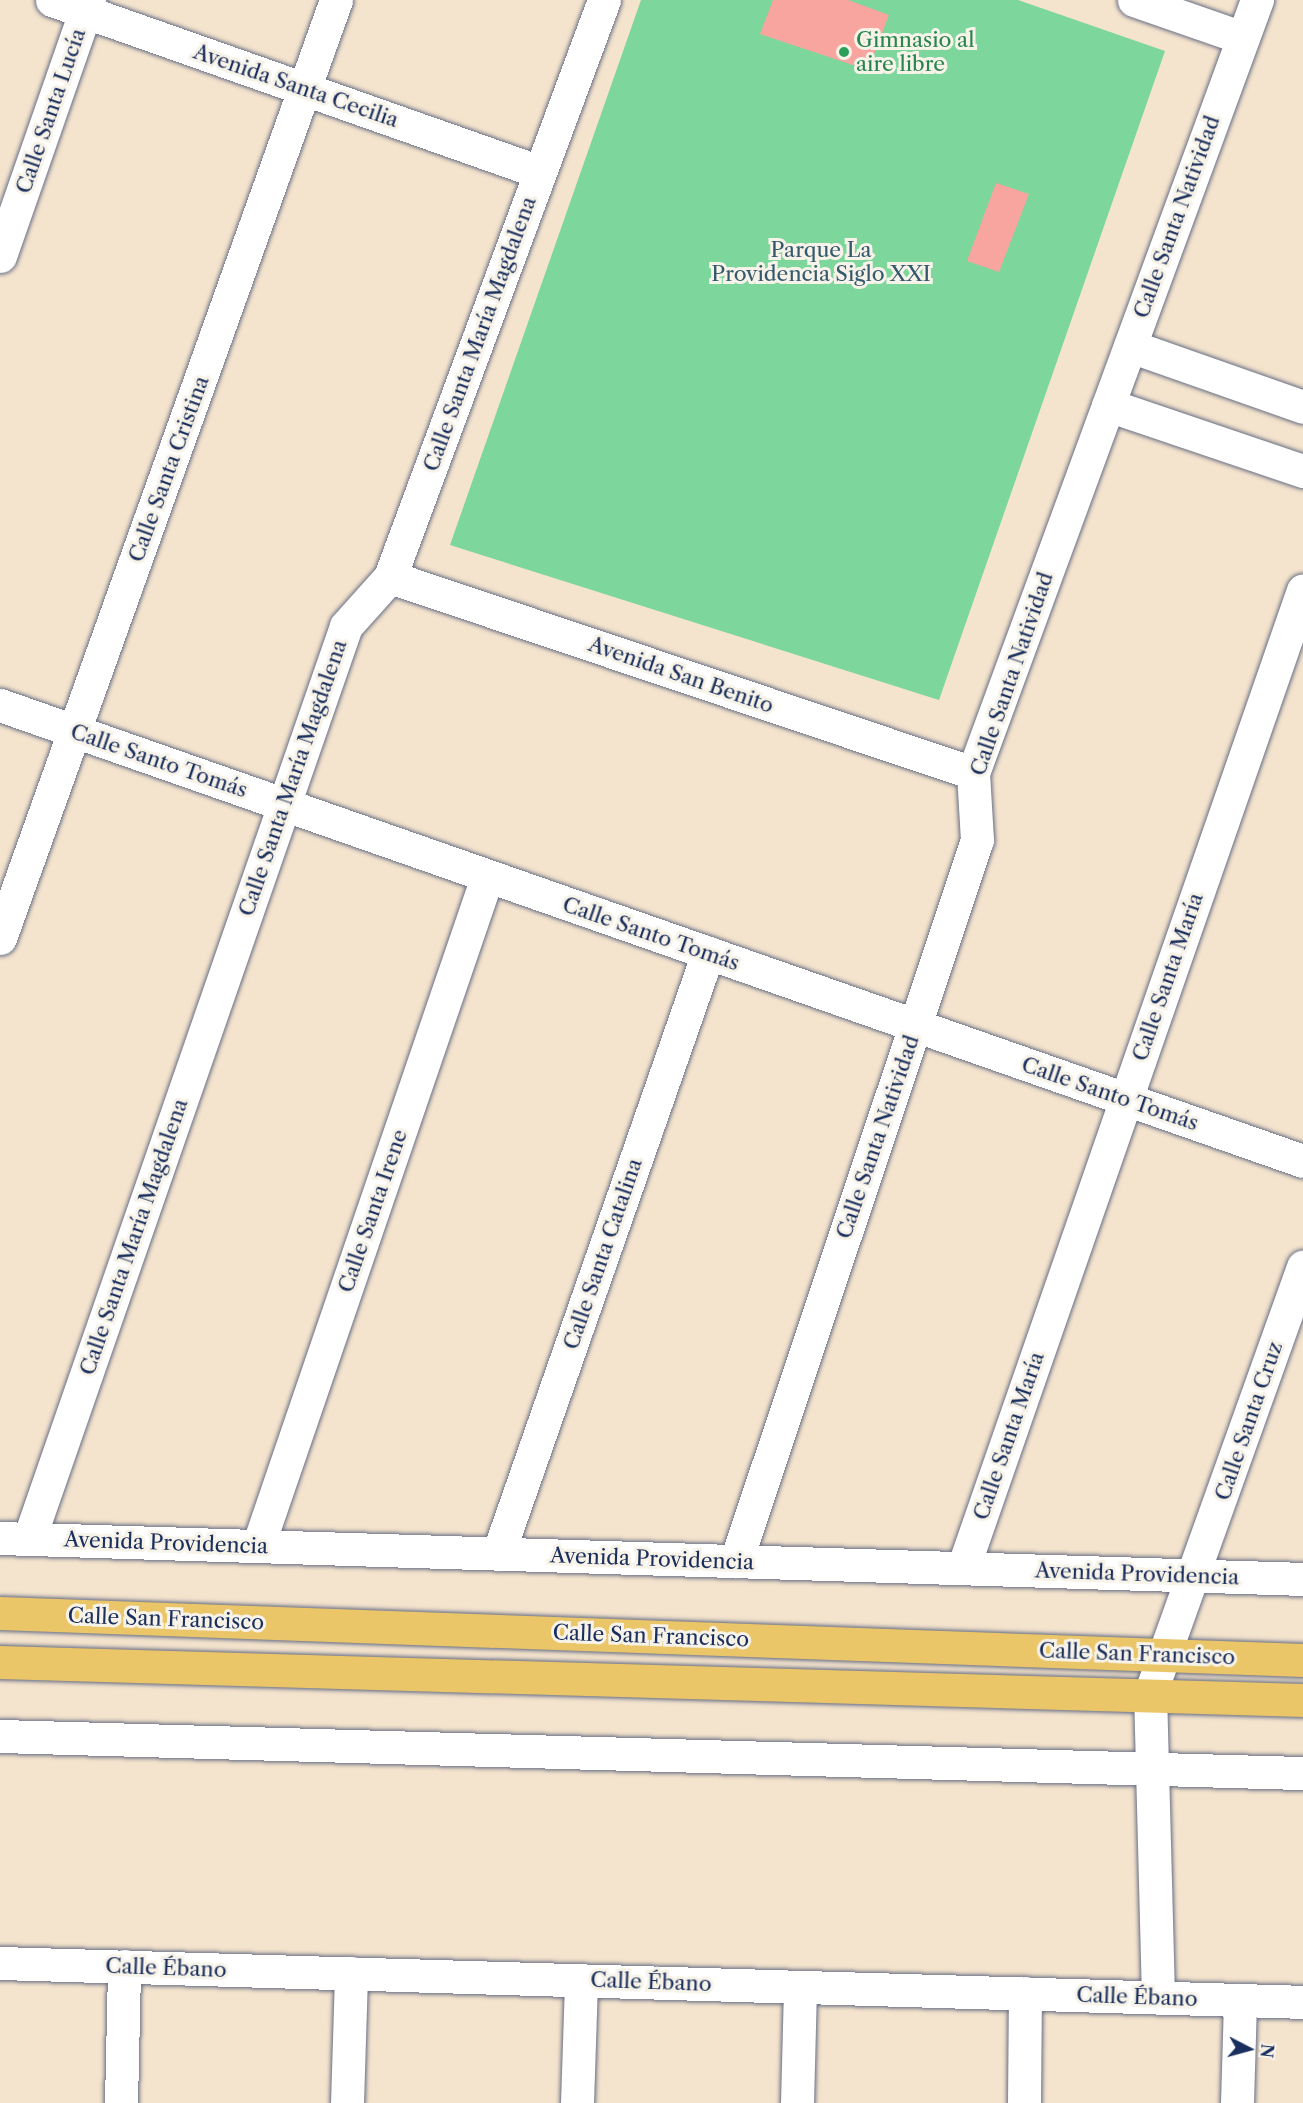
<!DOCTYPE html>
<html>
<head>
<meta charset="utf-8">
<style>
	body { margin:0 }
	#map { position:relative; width:1303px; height:2103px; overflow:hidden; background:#f5e4cd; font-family:"Libre Caslon Text",serif }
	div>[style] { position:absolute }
	.green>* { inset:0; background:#7dd69c }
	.building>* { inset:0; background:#f8a49f }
	.roads { filter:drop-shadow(0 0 2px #676e85) drop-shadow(0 0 2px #676e85) }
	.minor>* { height:33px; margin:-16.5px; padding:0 16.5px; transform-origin:16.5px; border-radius:16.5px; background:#fff }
	.major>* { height:33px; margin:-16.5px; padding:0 16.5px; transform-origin:16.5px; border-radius:16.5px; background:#ebc669 }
	.dots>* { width:16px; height:16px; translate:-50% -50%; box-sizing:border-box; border:3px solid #f7f3e8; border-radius:50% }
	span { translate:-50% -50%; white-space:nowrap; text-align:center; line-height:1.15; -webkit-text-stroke:6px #f7f3e8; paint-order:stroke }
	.leisure-label { font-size:21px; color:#27864d }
	.left { translate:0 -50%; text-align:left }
	.street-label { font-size:21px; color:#1b2f5e }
	.park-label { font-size:21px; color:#34596e }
	.north { position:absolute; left:1219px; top:2019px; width:60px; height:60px; -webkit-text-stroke:4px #f7f3e8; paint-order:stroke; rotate:96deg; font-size:16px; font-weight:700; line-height:24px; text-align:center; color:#1b2f5e }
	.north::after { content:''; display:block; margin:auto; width:21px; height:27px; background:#1b2f5e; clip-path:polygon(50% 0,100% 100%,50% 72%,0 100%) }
</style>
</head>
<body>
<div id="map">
	<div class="green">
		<i style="clip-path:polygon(641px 0,1018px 0,1165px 51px,939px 700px,450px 545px)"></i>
	</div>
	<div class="building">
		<i style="clip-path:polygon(773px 0,848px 0,889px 15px,868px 70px,760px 34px)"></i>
		<i style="clip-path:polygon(996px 183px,1029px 194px,999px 272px,967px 261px)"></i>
	</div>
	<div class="roads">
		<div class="minor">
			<i style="left:52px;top:0;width:517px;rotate:19.42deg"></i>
			<i style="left:1134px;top:0;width:115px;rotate:19.2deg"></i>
			<i style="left:0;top:256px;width:271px;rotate:-70.8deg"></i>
			<i style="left:1130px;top:346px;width:183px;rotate:19.4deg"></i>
			<i style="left:1108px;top:405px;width:206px;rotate:18.7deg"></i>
			<i style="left:390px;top:577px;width:615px;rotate:18.58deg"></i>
			<i style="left:0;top:705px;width:1380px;rotate:19.29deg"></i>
			<i style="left:0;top:938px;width:996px;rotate:-70.29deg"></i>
			<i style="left:0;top:1538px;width:1304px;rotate:1.8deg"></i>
			<i style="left:29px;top:1539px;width:966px;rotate:-70.85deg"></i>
			<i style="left:346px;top:626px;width:66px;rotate:-48.1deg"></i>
			<i style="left:390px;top:577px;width:615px;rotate:-69.65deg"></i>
			<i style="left:258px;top:1546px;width:707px;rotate:-71.1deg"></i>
			<i style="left:498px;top:1554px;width:637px;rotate:-70.74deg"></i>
			<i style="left:736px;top:1561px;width:760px;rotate:-71.52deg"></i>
			<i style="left:977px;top:840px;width:67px;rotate:-93.4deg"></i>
			<i style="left:973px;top:773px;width:824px;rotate:-69.83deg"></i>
			<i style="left:963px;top:1568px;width:1035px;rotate:-70.83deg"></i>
			<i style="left:0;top:1736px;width:1304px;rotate:1.63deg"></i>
			<i style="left:0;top:1963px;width:1304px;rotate:1.71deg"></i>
			<i style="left:1158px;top:1997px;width:303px;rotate:-91.5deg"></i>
			<i style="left:1150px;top:1694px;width:454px;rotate:-70.3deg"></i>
			<i style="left:121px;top:2103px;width:137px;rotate:-88.7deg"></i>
			<i style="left:347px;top:2103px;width:130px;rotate:-88.2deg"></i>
			<i style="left:577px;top:2103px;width:123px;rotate:-88.1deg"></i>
			<i style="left:797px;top:2103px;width:116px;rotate:-88.5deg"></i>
			<i style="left:1024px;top:2103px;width:110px;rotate:-89.5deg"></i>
			<i style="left:1237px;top:2103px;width:103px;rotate:-88.3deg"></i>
		</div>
		<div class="major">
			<i style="left:0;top:1613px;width:1304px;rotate:2.07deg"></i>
			<i style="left:0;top:1662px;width:1304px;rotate:1.67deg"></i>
		</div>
	</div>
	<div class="dots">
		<i style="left:844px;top:52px;background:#2e9e5b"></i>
	</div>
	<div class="leisure-label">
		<span class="left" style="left:856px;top:52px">Gimnasio al<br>aire libre</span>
	</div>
	<div class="street-label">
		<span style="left:296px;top:86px;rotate:19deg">Avenida Santa Cecilia</span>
		<span style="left:51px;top:111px;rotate:-71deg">Calle Santa Lucía</span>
		<span style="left:1177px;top:217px;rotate:-70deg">Calle Santa Natividad</span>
		<span style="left:480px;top:334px;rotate:-70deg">Calle Santa María Magdalena</span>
		<span style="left:169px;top:469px;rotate:-70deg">Calle Santa Cristina</span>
		<span style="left:1012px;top:674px;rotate:-71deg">Calle Santa Natividad</span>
		<span style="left:681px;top:675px;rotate:19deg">Avenida San Benito</span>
		<span style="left:159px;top:761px;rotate:19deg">Calle Santo Tomás</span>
		<span style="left:293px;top:778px;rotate:-71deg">Calle Santa María Magdalena</span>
		<span style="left:651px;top:934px;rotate:19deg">Calle Santo Tomás</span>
		<span style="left:1168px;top:977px;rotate:-71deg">Calle Santa María</span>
		<span style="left:1110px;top:1094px;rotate:19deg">Calle Santo Tomás</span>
		<span style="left:878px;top:1137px;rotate:-71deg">Calle Santa Natividad</span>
		<span style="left:373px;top:1211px;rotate:-71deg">Calle Santa Irene</span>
		<span style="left:134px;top:1237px;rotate:-71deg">Calle Santa María Magdalena</span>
		<span style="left:603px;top:1254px;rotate:-71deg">Calle Santa Catalina</span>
		<span style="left:1249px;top:1421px;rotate:-71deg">Calle Santa Cruz</span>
		<span style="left:1009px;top:1436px;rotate:-71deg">Calle Santa María</span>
		<span style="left:166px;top:1543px;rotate:2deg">Avenida Providencia</span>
		<span style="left:652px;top:1559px;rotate:2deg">Avenida Providencia</span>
		<span style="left:1137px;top:1574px;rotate:2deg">Avenida Providencia</span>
		<span style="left:166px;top:1619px;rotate:2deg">Calle San Francisco</span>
		<span style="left:651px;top:1636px;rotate:2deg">Calle San Francisco</span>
		<span style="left:1137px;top:1654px;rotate:2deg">Calle San Francisco</span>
		<span style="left:166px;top:1968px;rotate:2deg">Calle Ébano</span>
		<span style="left:651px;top:1982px;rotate:2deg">Calle Ébano</span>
		<span style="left:1137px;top:1997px;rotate:2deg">Calle Ébano</span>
	</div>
	<div class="park-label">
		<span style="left:821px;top:262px">Parque La<br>Providencia Siglo XXI</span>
	</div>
	<div class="north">N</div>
</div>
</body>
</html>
